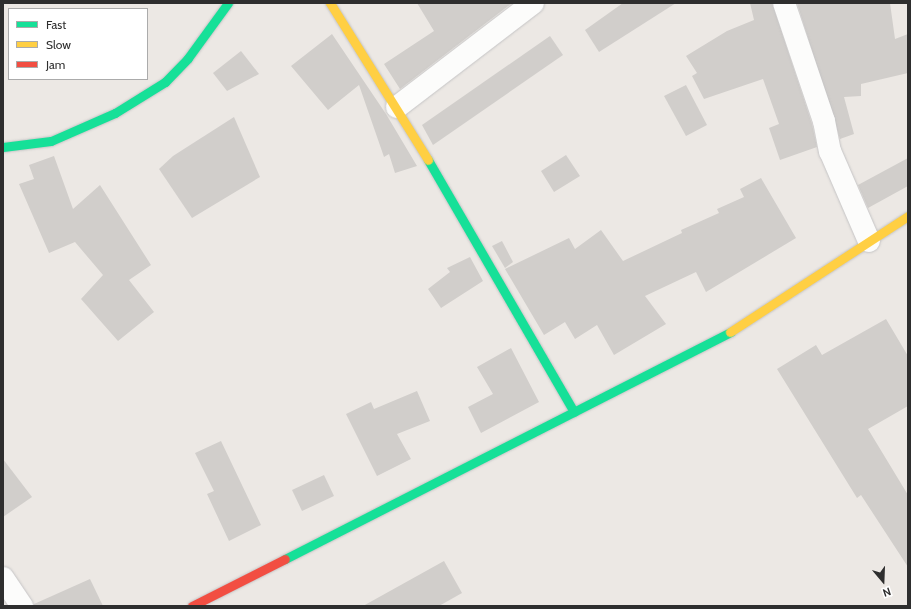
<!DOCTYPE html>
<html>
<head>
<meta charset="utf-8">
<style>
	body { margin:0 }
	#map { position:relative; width:911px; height:609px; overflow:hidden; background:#ece8e4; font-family:Cabin,sans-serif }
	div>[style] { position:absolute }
	.building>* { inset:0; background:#d1cecb }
	.roads { filter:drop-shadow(0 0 1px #c5c4c5) drop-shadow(0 0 1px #c5c4c5) }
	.street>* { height:22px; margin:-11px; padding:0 11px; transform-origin:11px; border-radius:11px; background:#fcfcfb }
	.fast>* { height:9px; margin:-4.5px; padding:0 4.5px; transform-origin:4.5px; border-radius:4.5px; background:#16e098 }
	.slow>* { height:9px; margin:-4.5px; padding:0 4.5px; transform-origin:4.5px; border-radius:4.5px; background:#ffcf43 }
	.jam>* { height:9px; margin:-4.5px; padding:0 4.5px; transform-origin:4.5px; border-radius:4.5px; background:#f24e42 }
	span { translate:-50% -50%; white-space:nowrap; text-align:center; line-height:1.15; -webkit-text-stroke:3.5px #fff; paint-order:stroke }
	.frame { position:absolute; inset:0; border:4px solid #2e2e2e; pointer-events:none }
	.legend { position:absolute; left:8px; top:8px; width:140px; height:72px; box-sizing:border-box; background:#fff; border:1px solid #ababab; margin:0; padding:5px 7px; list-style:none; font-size:12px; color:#2e2e2e }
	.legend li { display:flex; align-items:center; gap:8px; height:20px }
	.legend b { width:20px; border:1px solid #ababab }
	.north { position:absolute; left:863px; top:561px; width:40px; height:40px; -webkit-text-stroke:3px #fff; paint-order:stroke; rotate:161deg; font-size:11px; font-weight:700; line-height:16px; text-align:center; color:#2e2e2e }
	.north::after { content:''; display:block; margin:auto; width:14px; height:18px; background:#2e2e2e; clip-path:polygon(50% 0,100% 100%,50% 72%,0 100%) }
</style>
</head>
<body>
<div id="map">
	<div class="building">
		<i style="clip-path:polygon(417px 3px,512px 3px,400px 89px,384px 64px,434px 31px)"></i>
		<i style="clip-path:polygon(623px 3px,676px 3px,599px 52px,585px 30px)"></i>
		<i style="clip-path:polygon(750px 3px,772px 3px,812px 124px,817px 147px,780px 160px,769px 128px,779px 124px,763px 79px,704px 99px,692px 76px,697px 73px,686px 56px,727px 31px,754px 20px)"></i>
		<i style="clip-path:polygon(797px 3px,890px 3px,895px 39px,908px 34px,908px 73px,861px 84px,861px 96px,844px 97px,854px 134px,840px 139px)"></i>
		<i style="clip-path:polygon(332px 34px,386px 114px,417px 166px,395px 173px,389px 154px,384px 157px,359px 85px,328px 110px,291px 66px)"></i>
		<i style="clip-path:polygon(550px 36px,563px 55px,433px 145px,422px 125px)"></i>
		<i style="clip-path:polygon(241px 51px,259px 74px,227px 91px,213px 73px)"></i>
		<i style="clip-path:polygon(686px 85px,707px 125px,686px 136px,664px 96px)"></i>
		<i style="clip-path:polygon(234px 117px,260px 177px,192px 218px,159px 169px,173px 156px)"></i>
		<i style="clip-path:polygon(566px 155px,580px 176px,554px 192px,541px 171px)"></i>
		<i style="clip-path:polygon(54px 156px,73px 209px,100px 185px,151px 265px,129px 280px,154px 312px,118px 341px,81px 299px,103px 275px,75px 242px,49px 253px,19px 184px,34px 179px,29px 165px)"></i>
		<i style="clip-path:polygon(908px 158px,908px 186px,868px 208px,858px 185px)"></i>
		<i style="clip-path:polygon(761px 178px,796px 238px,706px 292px,696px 272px,645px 296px,666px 324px,614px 355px,597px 325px,575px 339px,565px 322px,544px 335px,505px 269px,569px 238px,575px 249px,601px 230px,623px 261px,682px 233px,681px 230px,719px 213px,717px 209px,744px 197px,740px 189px)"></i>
		<i style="clip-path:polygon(502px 241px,513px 262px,505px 268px,492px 246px)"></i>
		<i style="clip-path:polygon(470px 257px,483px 281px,441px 308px,428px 289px,450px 272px,447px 268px)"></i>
		<i style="clip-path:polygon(886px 319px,908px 356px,908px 406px,868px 429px,908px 495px,908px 567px,861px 495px,857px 498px,777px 369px,816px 345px,822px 355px)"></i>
		<i style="clip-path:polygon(511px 348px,539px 402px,481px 433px,468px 407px,493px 394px,477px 367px)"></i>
		<i style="clip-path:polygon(417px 391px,430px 421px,397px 434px,411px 459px,377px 476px,346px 414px,371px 402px,374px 409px)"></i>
		<i style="clip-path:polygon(221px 441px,261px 525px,229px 541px,207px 494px,214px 491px,195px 453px)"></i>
		<i style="clip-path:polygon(3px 459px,32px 497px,3px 517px)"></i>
		<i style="clip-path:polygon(324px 475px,334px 496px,302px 511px,292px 490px)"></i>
		<i style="clip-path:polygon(444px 561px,462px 593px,439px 606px,363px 606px)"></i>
		<i style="clip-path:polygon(90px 579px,103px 606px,34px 606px,34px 604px)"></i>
	</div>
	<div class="roads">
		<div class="street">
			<i style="left:784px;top:3px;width:125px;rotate:71.3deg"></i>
			<i style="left:824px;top:121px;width:31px;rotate:79deg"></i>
			<i style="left:830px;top:151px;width:98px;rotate:66.6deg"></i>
			<i style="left:397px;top:107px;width:171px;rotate:-37.4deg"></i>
			<i style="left:3px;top:578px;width:34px;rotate:56deg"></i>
		</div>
		<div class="fast">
			<i style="left:3px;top:147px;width:48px;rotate:-7.1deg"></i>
			<i style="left:51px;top:141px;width:70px;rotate:-23.6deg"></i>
			<i style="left:115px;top:113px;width:59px;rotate:-31.8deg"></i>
			<i style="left:165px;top:82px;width:33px;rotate:-46deg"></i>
			<i style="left:188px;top:58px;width:68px;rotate:-54deg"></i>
			<i style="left:428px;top:160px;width:291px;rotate:59.9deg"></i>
			<i style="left:285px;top:559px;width:500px;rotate:-27deg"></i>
		</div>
		<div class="slow">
			<i style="left:330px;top:3px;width:185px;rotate:58deg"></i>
			<i style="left:730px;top:332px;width:212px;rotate:-33.1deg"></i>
		</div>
		<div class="jam">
			<i style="left:192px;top:606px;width:104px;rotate:-26.8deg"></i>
		</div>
	</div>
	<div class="frame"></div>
	<ul class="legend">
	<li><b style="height:5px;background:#16e098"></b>Fast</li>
	<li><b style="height:5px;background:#ffcf43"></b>Slow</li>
	<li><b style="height:5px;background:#f24e42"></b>Jam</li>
	</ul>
	<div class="north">N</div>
</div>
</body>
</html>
